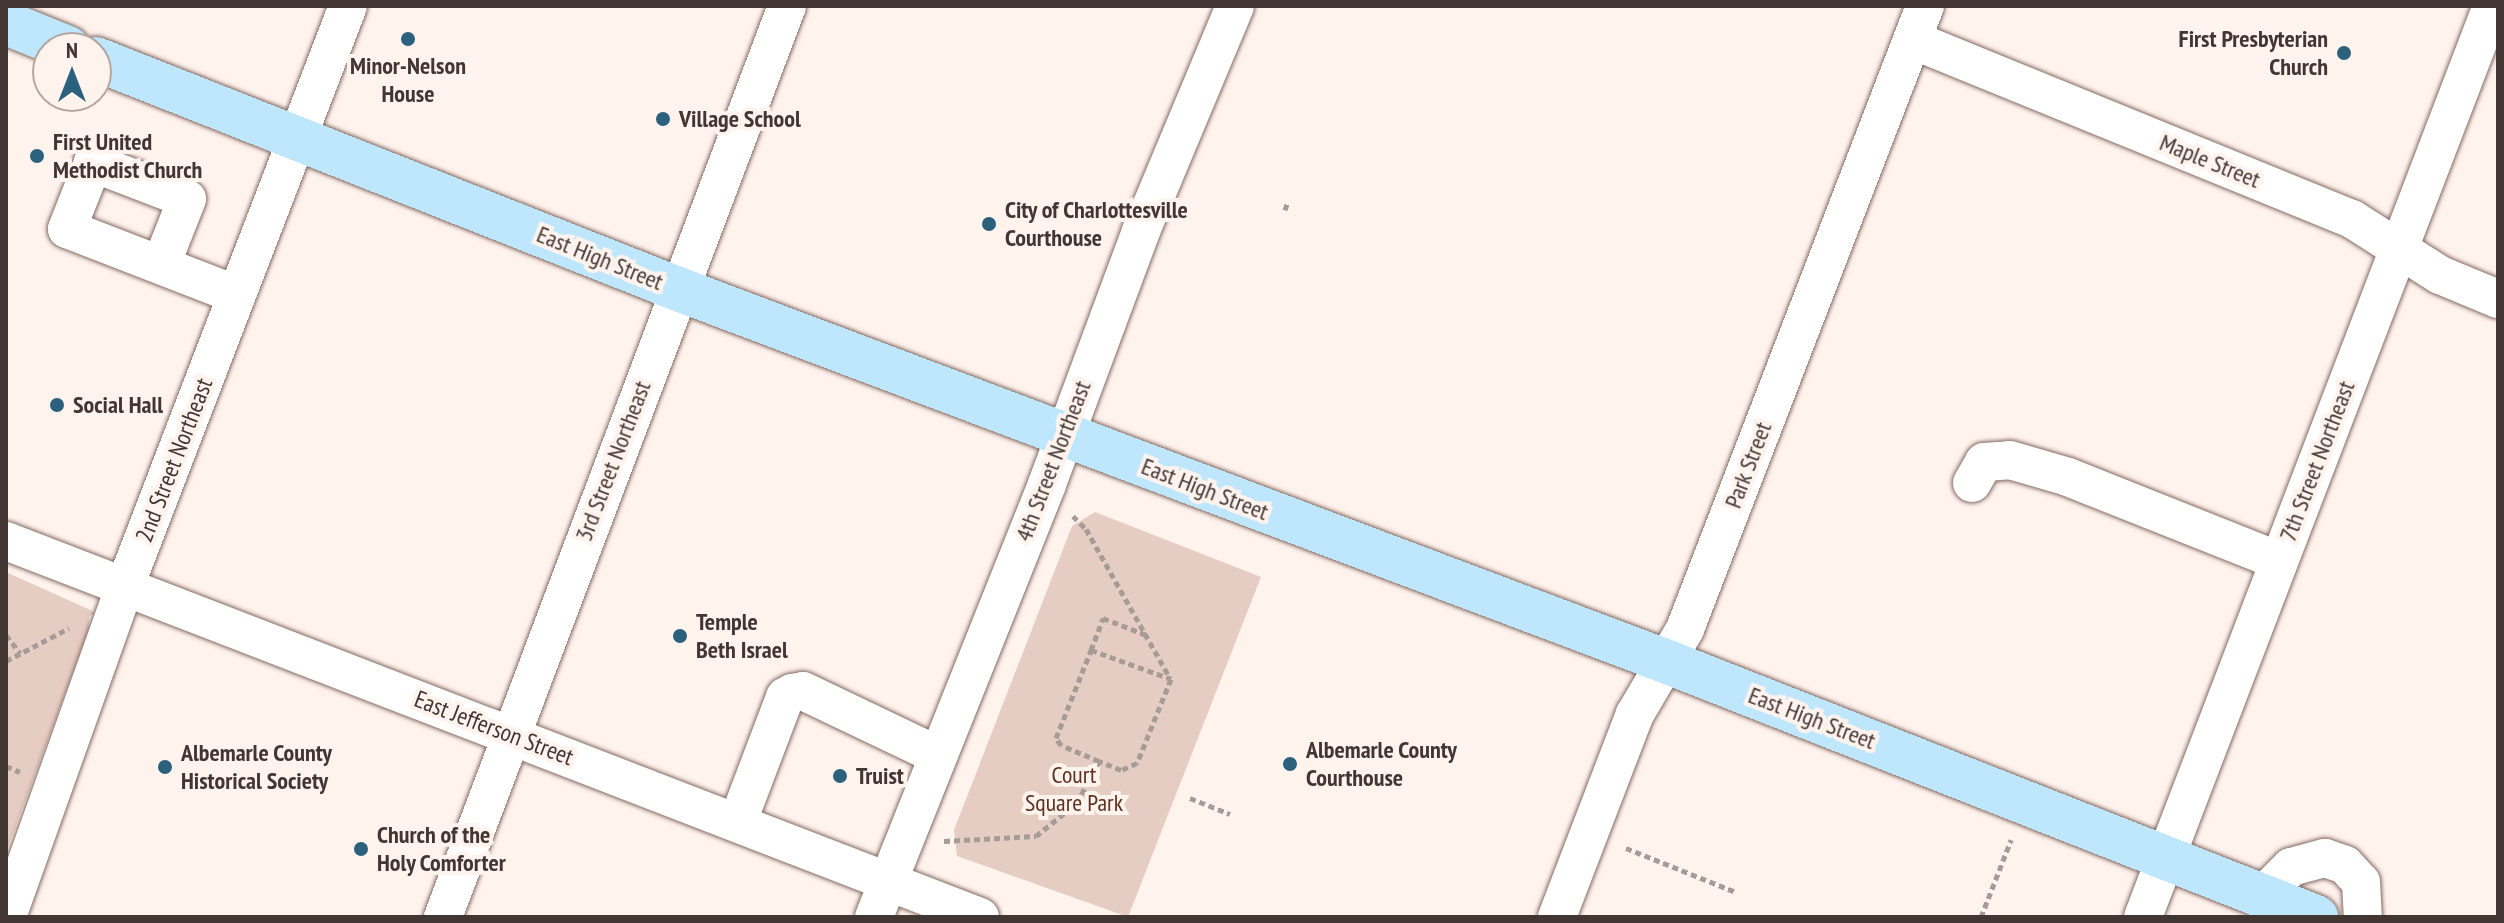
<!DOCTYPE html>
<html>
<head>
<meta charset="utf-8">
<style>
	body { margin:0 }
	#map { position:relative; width:2504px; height:923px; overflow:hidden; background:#fff3ee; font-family:"PT Sans Narrow",sans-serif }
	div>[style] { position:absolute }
	.green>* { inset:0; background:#e6cdc4 }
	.path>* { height:5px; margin-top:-2.5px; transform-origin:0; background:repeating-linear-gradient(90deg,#a69b96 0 6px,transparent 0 10px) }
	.roads { filter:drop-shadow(0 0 2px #846b62) drop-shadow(0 0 2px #846b62) }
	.minor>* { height:38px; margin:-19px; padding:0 19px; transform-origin:19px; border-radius:19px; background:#fff }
	.major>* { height:44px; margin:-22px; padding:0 22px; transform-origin:22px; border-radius:22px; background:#bee6fc }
	.dots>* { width:22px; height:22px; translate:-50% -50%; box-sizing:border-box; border:4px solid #fff3ee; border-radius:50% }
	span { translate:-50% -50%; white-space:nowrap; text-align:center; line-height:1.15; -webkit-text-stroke:8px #fff3ee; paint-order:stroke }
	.poi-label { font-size:24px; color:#413631; font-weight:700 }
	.right { translate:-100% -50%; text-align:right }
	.left { translate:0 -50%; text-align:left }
	.street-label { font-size:24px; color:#413631 }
	.park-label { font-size:24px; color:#5e301e }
	.frame { position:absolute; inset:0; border:8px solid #413631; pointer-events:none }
	.north { position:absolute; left:32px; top:32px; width:80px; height:80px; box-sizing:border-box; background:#fff3ee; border:2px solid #b3a7a2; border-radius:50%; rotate:0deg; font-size:22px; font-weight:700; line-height:32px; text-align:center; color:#413631 }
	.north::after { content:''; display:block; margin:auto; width:28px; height:36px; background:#2b617c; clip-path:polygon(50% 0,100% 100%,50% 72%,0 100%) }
</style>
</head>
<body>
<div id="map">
	<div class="green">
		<i style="clip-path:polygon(1095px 512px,1261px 577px,1128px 917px,957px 856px,954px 830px,1072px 526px)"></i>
		<i style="clip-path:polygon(6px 572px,97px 613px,89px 616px,89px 629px,6px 852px)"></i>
	</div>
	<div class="path">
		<i style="left:1285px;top:210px;width:9px;rotate:-72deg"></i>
		<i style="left:1073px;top:516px;width:18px;rotate:45deg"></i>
		<i style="left:1086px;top:529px;width:171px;rotate:60.6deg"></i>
		<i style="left:6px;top:635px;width:23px;rotate:52deg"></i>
		<i style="left:1091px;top:650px;width:34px;rotate:-69deg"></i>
		<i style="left:1103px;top:618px;width:49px;rotate:21.4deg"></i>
		<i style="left:6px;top:661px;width:71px;rotate:-27.6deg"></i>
		<i style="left:6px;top:766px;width:15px;rotate:23deg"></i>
		<i style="left:1190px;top:798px;width:43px;rotate:21.8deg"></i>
		<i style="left:944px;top:841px;width:92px;rotate:-3.1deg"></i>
		<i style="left:1036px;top:836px;width:53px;rotate:-38.8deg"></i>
		<i style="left:1077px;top:803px;width:47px;rotate:-62.4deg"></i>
		<i style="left:1099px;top:761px;width:41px;rotate:-157.2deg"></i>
		<i style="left:1061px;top:745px;width:9px;rotate:-126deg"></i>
		<i style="left:1056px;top:738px;width:95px;rotate:-68.3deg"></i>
		<i style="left:1091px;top:650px;width:85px;rotate:19.9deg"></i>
		<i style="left:1171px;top:679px;width:91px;rotate:112deg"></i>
		<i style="left:1137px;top:763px;width:17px;rotate:156deg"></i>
		<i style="left:1121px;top:770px;width:24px;rotate:-158deg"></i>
		<i style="left:1626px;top:848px;width:118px;rotate:21.8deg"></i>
		<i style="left:1981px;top:917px;width:83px;rotate:-68.7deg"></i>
	</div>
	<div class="roads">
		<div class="minor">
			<i style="left:1913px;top:40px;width:474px;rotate:22.2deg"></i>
			<i style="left:2352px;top:219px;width:104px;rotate:32.5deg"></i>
			<i style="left:2440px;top:275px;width:63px;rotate:22.5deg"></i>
			<i style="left:161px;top:265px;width:71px;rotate:-68.5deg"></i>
			<i style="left:187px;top:199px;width:101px;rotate:-159deg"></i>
			<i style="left:93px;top:163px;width:71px;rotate:111.5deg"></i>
			<i style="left:67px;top:229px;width:182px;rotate:21.2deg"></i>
			<i style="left:1972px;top:483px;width:24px;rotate:-60deg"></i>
			<i style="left:1984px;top:462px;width:26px;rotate:-4deg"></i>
			<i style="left:2010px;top:460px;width:60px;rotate:16.3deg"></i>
			<i style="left:2068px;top:477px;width:227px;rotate:21.7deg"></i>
			<i style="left:6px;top:541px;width:1044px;rotate:21.11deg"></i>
			<i style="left:738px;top:821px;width:133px;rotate:-69.2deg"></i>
			<i style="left:785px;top:697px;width:8px;rotate:-30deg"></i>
			<i style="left:792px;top:693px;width:11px;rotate:-10deg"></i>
			<i style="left:803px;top:691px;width:146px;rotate:25.5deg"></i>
			<i style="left:2262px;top:896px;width:41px;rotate:-45deg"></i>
			<i style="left:2291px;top:867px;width:35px;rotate:-15deg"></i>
			<i style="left:2325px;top:858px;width:21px;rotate:19deg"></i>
			<i style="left:2345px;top:865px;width:23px;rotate:47deg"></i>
			<i style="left:2361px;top:882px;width:35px;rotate:87deg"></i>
			<i style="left:7px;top:917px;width:351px;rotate:-70.4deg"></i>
			<i style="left:125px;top:586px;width:621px;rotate:-68.97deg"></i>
			<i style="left:443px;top:917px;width:974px;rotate:-69.31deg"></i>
			<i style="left:874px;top:917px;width:466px;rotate:-68.2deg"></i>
			<i style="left:1047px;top:484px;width:270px;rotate:-69.6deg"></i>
			<i style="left:1141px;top:231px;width:244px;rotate:-67.3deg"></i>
			<i style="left:1557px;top:917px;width:217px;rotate:-69deg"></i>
			<i style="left:1635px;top:714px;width:99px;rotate:-59.5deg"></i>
			<i style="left:1685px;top:629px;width:668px;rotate:-68.93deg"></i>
			<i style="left:2143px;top:917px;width:976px;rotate:-69.04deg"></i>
		</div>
		<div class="major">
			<i style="left:6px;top:23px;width:67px;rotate:22deg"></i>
			<i style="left:96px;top:59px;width:626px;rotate:21.56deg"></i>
			<i style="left:678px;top:289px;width:1055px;rotate:20.65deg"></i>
			<i style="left:1665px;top:661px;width:700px;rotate:21.47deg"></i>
		</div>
	</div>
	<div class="dots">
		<i style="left:408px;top:39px;background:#2b617c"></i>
		<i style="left:2344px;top:53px;background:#2b617c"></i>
		<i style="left:663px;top:119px;background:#2b617c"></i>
		<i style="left:37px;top:156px;background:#2b617c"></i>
		<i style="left:989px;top:224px;background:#2b617c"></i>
		<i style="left:57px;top:405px;background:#2b617c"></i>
		<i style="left:680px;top:636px;background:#2b617c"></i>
		<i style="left:1290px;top:764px;background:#2b617c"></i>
		<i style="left:165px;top:767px;background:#2b617c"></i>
		<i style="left:840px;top:776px;background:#2b617c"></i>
		<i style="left:361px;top:849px;background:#2b617c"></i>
	</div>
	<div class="poi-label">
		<span class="right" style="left:2328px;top:53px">First Presbyterian<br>Church</span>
		<span style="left:408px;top:80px">Minor-Nelson<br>House</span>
		<span class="left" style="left:679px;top:119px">Village School</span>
		<span class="left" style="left:53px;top:156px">First United<br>Methodist Church</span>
		<span class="left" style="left:1005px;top:224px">City of Charlottesville<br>Courthouse</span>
		<span class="left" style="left:73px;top:405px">Social Hall</span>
		<span class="left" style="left:696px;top:636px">Temple<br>Beth Israel</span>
		<span class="left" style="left:1306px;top:764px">Albemarle County<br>Courthouse</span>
		<span class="left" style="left:181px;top:767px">Albemarle County<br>Historical Society</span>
		<span class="left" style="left:856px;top:776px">Truist</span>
		<span class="left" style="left:377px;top:849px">Church of the<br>Holy Comforter</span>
	</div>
	<div class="street-label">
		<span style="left:2210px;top:161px;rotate:22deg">Maple Street</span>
		<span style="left:600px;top:258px;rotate:22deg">East High Street</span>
		<span style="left:174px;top:460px;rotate:-69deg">2nd Street Northeast</span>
		<span style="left:613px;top:461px;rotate:-69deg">3rd Street Northeast</span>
		<span style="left:1053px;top:461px;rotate:-69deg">4th Street Northeast</span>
		<span style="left:2317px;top:461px;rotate:-69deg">7th Street Northeast</span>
		<span style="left:1748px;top:465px;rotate:-69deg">Park Street</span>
		<span style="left:1205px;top:489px;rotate:21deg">East High Street</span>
		<span style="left:1812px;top:718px;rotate:21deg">East High Street</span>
		<span style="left:494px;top:728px;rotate:21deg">East Jefferson Street</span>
	</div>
	<div class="park-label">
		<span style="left:1074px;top:789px">Court<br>Square Park</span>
	</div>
	<div class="frame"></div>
	<div class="north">N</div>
</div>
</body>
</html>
